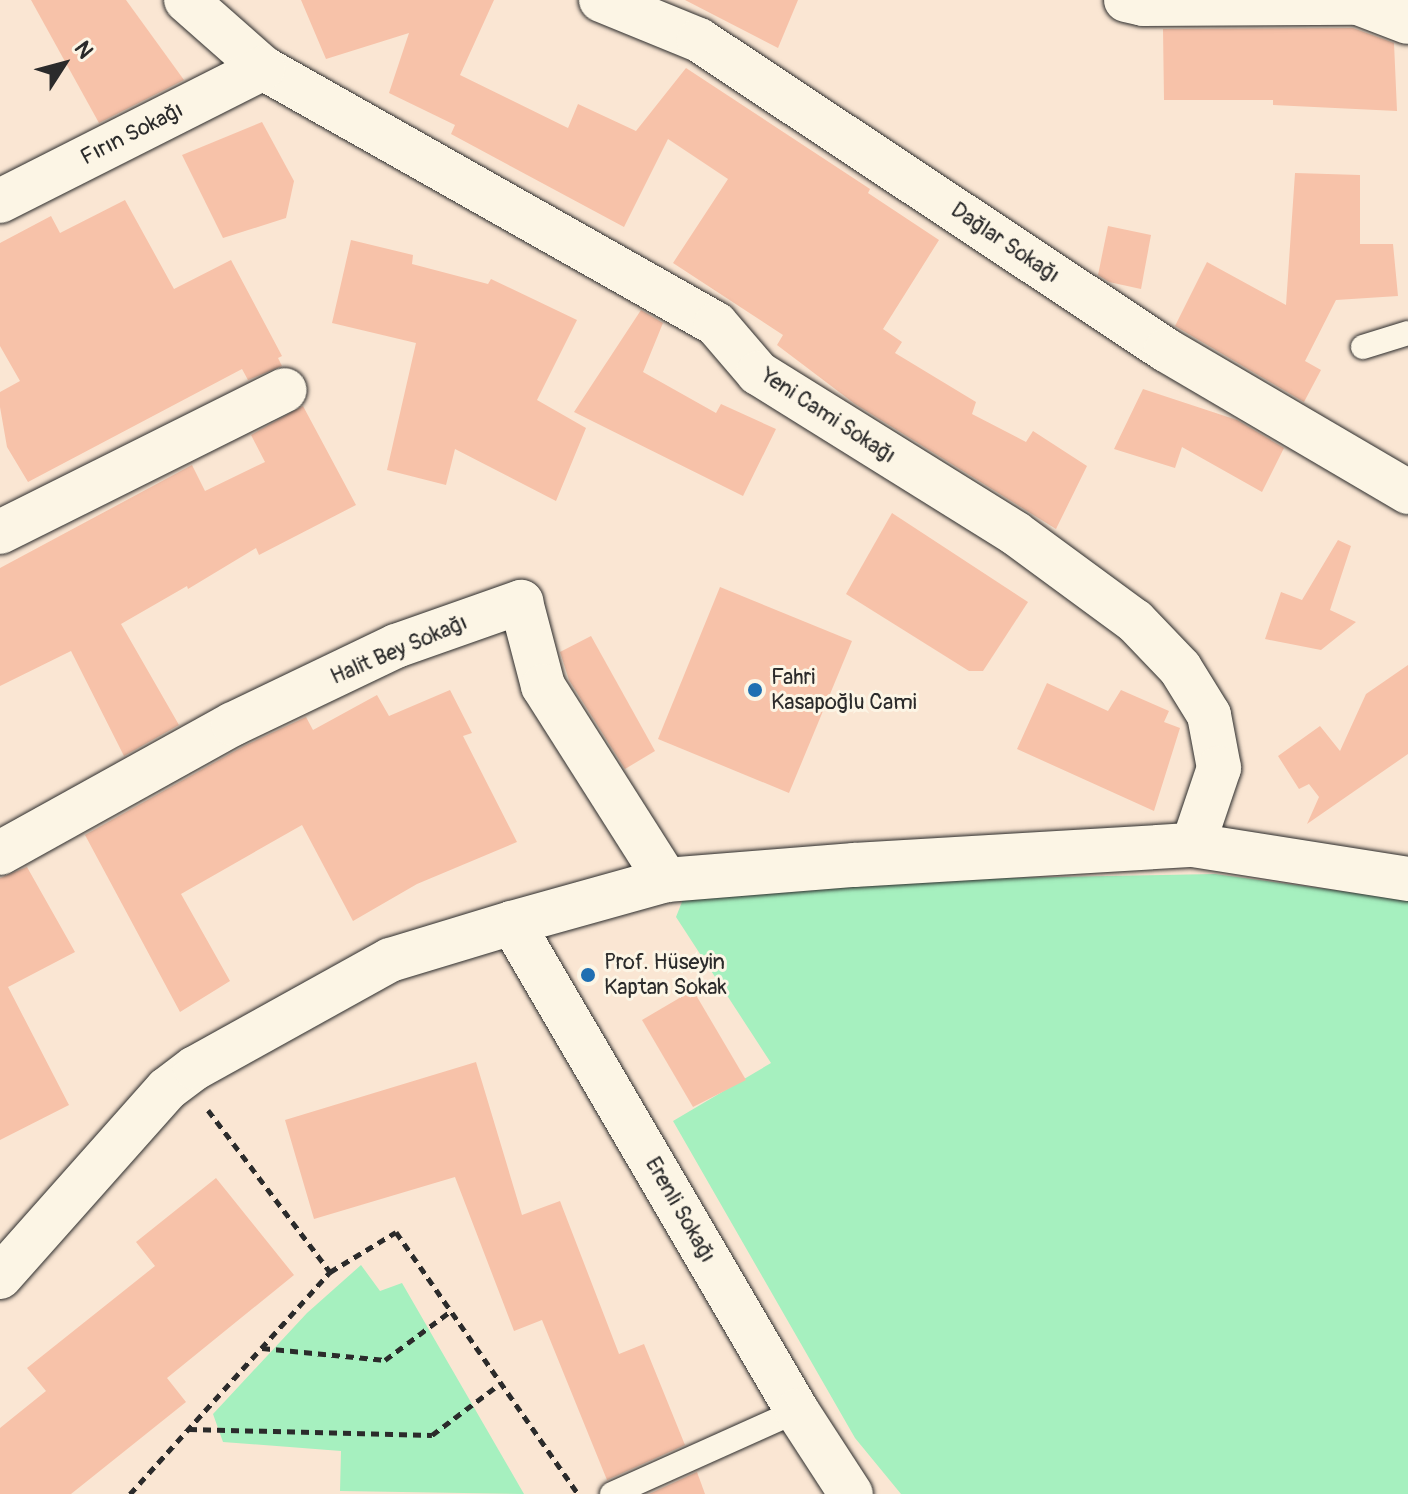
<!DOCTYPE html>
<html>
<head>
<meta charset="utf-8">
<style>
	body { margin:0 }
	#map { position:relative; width:1408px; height:1494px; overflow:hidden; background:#fae6d3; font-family:Pangolin,sans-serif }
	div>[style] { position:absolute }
	.green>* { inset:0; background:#a6f0bf }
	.building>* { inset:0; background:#f7c2a9 }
	.path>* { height:5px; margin-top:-2.5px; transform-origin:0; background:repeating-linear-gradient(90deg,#2b2b2b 0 8px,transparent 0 14px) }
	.roads { filter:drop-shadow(0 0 2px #2b2b2b) drop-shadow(0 0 2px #2b2b2b) }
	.lane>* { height:24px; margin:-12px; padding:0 12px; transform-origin:12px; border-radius:12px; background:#fcf5e5 }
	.street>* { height:44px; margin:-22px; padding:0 22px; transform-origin:22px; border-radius:22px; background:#fcf5e5 }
	.dots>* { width:22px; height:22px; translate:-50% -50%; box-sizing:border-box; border:4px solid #fcf5e5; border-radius:50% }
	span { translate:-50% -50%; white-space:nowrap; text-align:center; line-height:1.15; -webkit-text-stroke:6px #fcf5e5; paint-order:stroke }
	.street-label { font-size:22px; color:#2b2b2b }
	.poi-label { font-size:22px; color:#2b2b2b }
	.left { translate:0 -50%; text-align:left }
	.north { position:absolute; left:24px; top:24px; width:80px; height:80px; -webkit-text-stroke:6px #fcf5e5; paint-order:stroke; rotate:54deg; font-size:22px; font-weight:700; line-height:32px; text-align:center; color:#2b2b2b }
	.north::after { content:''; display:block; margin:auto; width:28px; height:36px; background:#2b2b2b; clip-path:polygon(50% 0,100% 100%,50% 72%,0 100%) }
</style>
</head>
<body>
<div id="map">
	<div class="green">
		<i style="clip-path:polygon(1215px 874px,1408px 900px,1408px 1494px,901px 1494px,855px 1438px,673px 1121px,771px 1063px,676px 917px,689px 884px)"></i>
		<i style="clip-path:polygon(361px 1265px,380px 1291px,402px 1283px,524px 1494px,340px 1491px,341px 1451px,223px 1442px,213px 1414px,307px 1313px)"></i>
	</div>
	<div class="building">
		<i style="clip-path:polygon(31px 0,126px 0,184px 80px,99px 123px)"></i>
		<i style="clip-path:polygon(301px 0,494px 0,460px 75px,568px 128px,578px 104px,636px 131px,686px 68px,870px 189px,868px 193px,939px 240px,883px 329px,902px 342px,895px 353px,976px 402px,972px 414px,1026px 442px,1033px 431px,1087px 466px,1056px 529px,855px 404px,777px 345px,783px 335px,673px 263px,728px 179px,668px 139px,624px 227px,451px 134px,455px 125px,389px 93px,409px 33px,326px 59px)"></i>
		<i style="clip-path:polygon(685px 0,798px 0,778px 48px)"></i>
		<i style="clip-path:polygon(1353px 28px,1394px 43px,1397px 111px,1273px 105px,1273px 100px,1164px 100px,1163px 29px)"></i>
		<i style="clip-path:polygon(262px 122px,294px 181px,286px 218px,223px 238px,182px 155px)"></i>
		<i style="clip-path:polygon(1295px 173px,1360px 175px,1360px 244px,1393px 244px,1398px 296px,1336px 300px,1305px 361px,1321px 370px,1304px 402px,1175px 326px,1207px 262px,1286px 305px)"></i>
		<i style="clip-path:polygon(125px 200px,174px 289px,231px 260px,282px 356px,278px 358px,282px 366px,248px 380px,242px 369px,28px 482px,7px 447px,0 407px,0 392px,20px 381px,0 346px,0 243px,51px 216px,60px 233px)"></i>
		<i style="clip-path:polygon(1108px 226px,1151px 235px,1141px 289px,1109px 282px,1098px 275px)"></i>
		<i style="clip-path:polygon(351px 240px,413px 255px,412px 264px,488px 284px,491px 279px,577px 320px,537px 400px,586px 428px,556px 501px,455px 449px,446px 485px,387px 470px,416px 343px,332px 323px)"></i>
		<i style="clip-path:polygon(641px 310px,663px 323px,643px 372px,716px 413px,721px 404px,776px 429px,743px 496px,574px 412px)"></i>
		<i style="clip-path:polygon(1143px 389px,1237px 420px,1284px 448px,1262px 492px,1182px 447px,1175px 468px,1114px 449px)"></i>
		<i style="clip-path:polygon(303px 406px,356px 505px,259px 555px,256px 548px,188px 589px,187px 586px,121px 624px,179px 725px,124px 756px,71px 651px,0 686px,0 568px,192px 465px,205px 491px,265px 462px,251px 435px)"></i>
		<i style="clip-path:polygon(892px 513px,1028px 602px,983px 671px,969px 671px,846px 594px)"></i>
		<i style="clip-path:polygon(1338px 540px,1351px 546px,1330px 610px,1356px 622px,1321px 650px,1265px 639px,1281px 592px,1302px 600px)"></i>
		<i style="clip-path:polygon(720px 587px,852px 641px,789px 793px,658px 739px)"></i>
		<i style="clip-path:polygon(591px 636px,655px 751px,625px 769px,569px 680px,560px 652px)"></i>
		<i style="clip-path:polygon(1408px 665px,1408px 754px,1307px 824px,1319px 797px,1309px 784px,1299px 789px,1278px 756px,1320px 726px,1340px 751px,1366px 694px)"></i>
		<i style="clip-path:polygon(1047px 683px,1108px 711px,1121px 690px,1169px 711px,1164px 722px,1180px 728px,1154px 811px,1017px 749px)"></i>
		<i style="clip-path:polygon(450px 690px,472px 733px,463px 736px,517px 842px,417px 884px,353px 921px,302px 825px,181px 894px,230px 981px,180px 1012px,85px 835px,244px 746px,306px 717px,313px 730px,377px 695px,389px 716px)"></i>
		<i style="clip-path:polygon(27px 867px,75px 952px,8px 987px,69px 1105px,0 1140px,0 878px)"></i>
		<i style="clip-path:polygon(693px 990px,746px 1080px,693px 1107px,642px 1020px)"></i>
		<i style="clip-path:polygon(476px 1062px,522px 1215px,560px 1201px,619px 1354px,644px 1344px,685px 1445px,607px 1480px,542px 1320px,514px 1331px,455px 1177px,314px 1219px,285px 1120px)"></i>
		<i style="clip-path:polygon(216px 1178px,294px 1275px,167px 1378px,186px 1402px,71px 1494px,0 1494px,0 1428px,46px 1391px,27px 1368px,155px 1266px,136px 1242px)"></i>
		<i style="clip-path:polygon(697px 1472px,705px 1494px,649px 1494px)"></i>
	</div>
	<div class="path">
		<i style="left:208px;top:1110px;width:203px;rotate:53deg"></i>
		<i style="left:262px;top:1348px;width:124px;rotate:5.6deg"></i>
		<i style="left:385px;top:1360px;width:82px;rotate:-36.6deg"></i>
		<i style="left:189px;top:1429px;width:243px;rotate:1.4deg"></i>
		<i style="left:432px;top:1435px;width:86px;rotate:-37deg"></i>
		<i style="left:130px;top:1494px;width:299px;rotate:-48deg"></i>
		<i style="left:330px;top:1272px;width:77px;rotate:-31.2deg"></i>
		<i style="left:396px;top:1232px;width:319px;rotate:55.2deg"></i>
	</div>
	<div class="roads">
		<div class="lane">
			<i style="left:1363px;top:347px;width:47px;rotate:-17.3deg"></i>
			<i style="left:612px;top:1494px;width:203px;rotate:-24.2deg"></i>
		</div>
		<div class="street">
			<i style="left:186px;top:0;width:103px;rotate:41.4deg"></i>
			<i style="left:263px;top:68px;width:520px;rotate:29.47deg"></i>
			<i style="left:716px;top:324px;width:65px;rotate:49.4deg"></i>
			<i style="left:758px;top:373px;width:303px;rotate:31.9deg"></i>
			<i style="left:1015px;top:533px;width:149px;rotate:36.3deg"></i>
			<i style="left:1135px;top:621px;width:65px;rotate:46.2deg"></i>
			<i style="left:1180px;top:668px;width:55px;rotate:58.3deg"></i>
			<i style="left:1209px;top:715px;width:54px;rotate:79.3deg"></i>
			<i style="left:1219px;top:768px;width:81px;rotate:108.7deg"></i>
			<i style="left:601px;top:0;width:106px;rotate:22.2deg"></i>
			<i style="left:699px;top:40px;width:561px;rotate:33.58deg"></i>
			<i style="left:1166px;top:350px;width:281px;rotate:30.4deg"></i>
			<i style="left:1126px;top:0;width:17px;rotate:13deg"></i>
			<i style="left:1143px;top:4px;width:215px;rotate:-0.3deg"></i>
			<i style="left:1358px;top:3px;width:53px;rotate:20.8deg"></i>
			<i style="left:0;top:201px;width:295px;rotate:-26.8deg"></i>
			<i style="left:0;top:532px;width:318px;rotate:-26.5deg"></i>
			<i style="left:0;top:853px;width:266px;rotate:-29deg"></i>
			<i style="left:233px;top:724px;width:181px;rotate:-25.6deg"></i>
			<i style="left:396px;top:646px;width:133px;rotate:-19.4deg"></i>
			<i style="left:521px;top:602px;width:87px;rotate:75.3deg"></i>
			<i style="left:543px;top:686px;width:230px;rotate:57.6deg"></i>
			<i style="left:512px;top:923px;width:565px;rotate:59.71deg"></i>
			<i style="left:797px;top:1411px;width:99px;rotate:57deg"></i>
			<i style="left:0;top:1277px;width:251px;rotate:-48.4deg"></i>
			<i style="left:167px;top:1089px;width:35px;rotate:-37deg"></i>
			<i style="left:195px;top:1068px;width:223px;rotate:-29deg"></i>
			<i style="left:390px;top:960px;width:127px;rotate:-16.9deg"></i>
			<i style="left:512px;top:923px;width:160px;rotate:-15.6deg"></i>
			<i style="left:666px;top:880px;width:189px;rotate:-4.6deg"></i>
			<i style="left:854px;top:865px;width:340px;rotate:-3.4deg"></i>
			<i style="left:1193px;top:845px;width:218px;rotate:9deg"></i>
		</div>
	</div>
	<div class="dots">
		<i style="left:755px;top:690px;background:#1f6fb2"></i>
		<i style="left:588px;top:975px;background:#1f6fb2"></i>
	</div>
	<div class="street-label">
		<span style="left:132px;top:134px;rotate:-27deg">Fırın Sokağı</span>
		<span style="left:1005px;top:243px;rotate:34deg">Dağlar Sokağı</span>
		<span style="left:828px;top:416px;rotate:33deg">Yeni Cami Sokağı</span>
		<span style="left:399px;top:650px;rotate:-23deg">Halit Bey Sokağı</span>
		<span style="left:680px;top:1210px;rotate:60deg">Erenli Sokağı</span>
	</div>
	<div class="poi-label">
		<span class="left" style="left:771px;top:690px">Fahri<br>Kasapoğlu Cami</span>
		<span class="left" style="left:604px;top:975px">Prof. Hüseyin<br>Kaptan Sokak</span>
	</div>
	<div class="north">N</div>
</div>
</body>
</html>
